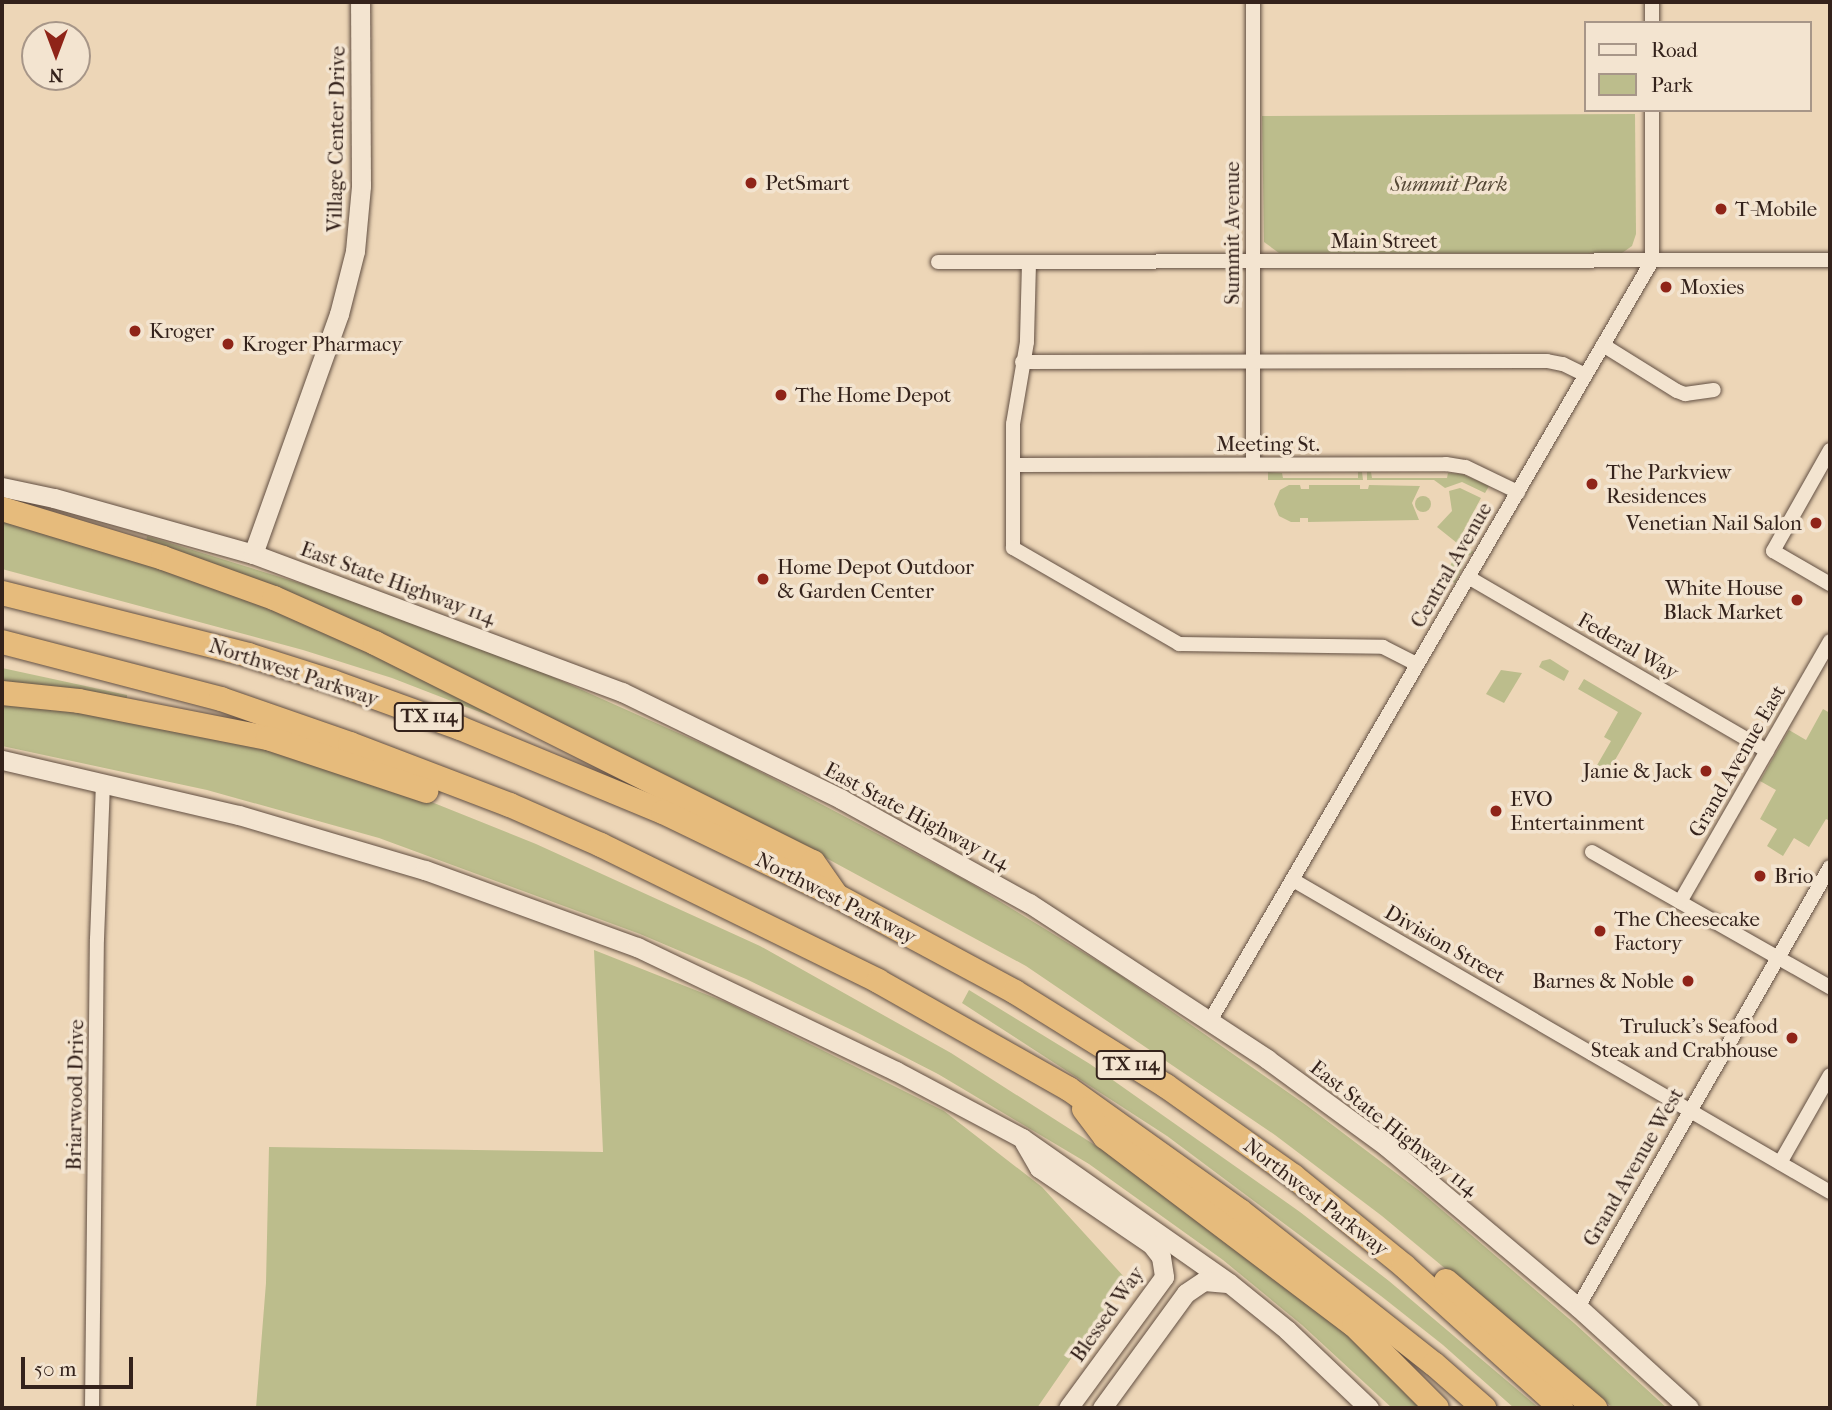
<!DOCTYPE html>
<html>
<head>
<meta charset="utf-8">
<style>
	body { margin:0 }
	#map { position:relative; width:1832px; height:1410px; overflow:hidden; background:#edd6b7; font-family:"IM FELL French Canon",serif }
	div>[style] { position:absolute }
	.green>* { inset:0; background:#bcbd8c }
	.round { border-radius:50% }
	.roads { filter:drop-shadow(0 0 2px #624f42) drop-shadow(0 0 2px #624f42) }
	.street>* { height:14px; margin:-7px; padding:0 7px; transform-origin:7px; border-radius:7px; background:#f3e4d0 }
	.secondary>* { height:19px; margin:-9.5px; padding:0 9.5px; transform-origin:9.5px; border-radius:9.5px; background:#f3e4d0 }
	.highway>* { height:24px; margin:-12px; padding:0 12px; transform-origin:12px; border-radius:12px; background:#e6bb7c }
	.dots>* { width:19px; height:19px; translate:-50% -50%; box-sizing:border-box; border:4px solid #f3e4d0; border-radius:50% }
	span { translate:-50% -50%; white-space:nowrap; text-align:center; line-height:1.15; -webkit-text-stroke:7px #f3e4d0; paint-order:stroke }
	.shield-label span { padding:2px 5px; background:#f3e4d0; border:2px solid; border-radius:5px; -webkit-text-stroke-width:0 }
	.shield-label { font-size:19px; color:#34221b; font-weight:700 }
	.street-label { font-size:21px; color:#34221b }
	.poi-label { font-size:21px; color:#34221b }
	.left { translate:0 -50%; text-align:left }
	.right { translate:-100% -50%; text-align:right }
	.park-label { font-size:21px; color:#564937; font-style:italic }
	.frame { position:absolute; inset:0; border:4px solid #34221b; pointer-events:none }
	.legend { position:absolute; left:1584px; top:21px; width:228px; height:91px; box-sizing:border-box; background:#f3e4d0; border:2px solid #a79688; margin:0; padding:9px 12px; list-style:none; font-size:21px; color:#34221b }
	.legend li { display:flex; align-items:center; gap:14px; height:35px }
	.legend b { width:35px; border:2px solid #a79688 }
	.north { position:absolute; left:21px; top:21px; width:70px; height:70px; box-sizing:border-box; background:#f3e4d0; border:2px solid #a79688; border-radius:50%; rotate:180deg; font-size:19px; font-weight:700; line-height:28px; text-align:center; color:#34221b }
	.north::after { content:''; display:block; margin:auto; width:24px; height:32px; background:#8f2418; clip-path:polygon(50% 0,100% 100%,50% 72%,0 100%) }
	.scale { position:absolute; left:21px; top:1357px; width:112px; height:32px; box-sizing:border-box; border:4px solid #34221b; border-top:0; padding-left:9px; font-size:21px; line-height:24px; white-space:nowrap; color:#34221b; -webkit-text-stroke:5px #f3e4d0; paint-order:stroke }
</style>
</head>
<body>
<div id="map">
	<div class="green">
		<i style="clip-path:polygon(1635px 114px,1636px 234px,1632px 246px,1622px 253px,1279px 253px,1264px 242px,1262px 116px)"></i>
		<i style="clip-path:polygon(1268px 472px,1282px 473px,1283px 478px,1358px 478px,1358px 472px,1362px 472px,1363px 480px,1268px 480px)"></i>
		<i style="clip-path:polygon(1367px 472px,1371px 472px,1372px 478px,1447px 478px,1448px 473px,1462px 474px,1489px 486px,1485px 493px,1462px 482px,1445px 488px,1434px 480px,1367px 480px)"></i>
		<i style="clip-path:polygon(1289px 485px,1300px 485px,1301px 489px,1309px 489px,1309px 485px,1360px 485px,1360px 489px,1368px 489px,1369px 485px,1420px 486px,1412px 503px,1419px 520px,1308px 522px,1308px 518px,1300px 518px,1300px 522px,1291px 522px,1279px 516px,1274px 504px,1280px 490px)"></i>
		<i style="clip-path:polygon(1460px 488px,1481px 498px,1457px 543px,1437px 527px,1452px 511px,1449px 491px)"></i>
		<i class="round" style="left:1415px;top:496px;width:16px;height:16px"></i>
		<i style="clip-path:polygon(2px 514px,318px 624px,493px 713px,490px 716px,392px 678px,303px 650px,2px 569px)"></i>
		<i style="clip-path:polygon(147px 536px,345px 597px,535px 669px,732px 757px,965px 880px,1117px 973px,1306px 1105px,1421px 1192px,1574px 1323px,1667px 1408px,1613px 1408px,1382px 1216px,1275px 1135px,1026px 966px,789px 838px,146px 543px)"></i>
		<i style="clip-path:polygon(1470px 550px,1474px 552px,1467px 557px,1455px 583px,1443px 578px,1458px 552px,1466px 556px)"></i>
		<i style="clip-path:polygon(1550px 659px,1569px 671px,1564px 681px,1539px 667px,1542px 661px)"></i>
		<i style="clip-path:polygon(2px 668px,127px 695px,127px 701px,2px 685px)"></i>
		<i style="clip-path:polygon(1501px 670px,1522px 673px,1504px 703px,1486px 694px)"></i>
		<i style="clip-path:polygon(1584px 679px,1642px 713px,1607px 774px,1596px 767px,1611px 741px,1604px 737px,1618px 712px,1578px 689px)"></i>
		<i style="clip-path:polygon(2px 700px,221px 736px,394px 787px,536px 844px,760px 946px,951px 1053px,1101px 1149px,1325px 1314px,1423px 1408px,1392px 1408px,1302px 1325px,1223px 1260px,1089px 1164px,938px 1074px,858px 1033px,746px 979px,640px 934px,379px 838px,207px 790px,2px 746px)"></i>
		<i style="clip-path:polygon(1823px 709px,1830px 713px,1830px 821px,1826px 819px,1809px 847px,1794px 838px,1783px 856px,1767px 846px,1777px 829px,1760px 819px,1776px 790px,1760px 781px,1789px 730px,1806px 740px)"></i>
		<i style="clip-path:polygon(594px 950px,728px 1003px,944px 1111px,1042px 1187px,1126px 1279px,1037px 1408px,256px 1408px,266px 1283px,269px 1147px,603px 1152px)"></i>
		<i style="clip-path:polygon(969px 990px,1090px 1064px,1300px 1212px,1389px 1281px,1539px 1408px,1514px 1408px,1443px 1345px,1381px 1296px,1167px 1136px,962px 1003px)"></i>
	</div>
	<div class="roads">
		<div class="street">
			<i style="left:1253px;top:2px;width:462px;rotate:90deg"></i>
			<i style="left:1652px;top:2px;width:21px;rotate:90deg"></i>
			<i style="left:938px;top:262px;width:892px;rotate:-0.13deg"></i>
			<i style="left:1029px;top:263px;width:79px;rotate:91.5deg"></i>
			<i style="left:1027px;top:342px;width:83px;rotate:99.7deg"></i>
			<i style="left:1013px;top:424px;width:124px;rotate:90deg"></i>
			<i style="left:1013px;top:548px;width:192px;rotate:30deg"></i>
			<i style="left:1179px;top:644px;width:204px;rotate:0.8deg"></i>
			<i style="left:1383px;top:647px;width:38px;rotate:27deg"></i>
			<i style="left:1603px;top:345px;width:87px;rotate:31.9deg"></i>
			<i style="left:1677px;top:391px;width:9px;rotate:21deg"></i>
			<i style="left:1685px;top:394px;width:29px;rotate:-8deg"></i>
			<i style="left:1022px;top:362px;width:525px;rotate:-0.11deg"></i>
			<i style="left:1547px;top:361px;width:16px;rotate:11deg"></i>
			<i style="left:1563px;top:364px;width:25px;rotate:26deg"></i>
			<i style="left:1830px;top:450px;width:116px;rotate:119.4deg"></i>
			<i style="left:1773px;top:551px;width:66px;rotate:30.1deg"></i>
			<i style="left:1013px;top:465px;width:433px;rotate:-0.1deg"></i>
			<i style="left:1446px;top:464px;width:20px;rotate:9deg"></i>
			<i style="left:1466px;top:467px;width:58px;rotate:25.7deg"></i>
			<i style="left:1468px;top:577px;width:346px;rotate:30.2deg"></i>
			<i style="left:1592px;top:852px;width:274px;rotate:29.6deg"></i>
			<i style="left:1293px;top:880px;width:621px;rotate:30.16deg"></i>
			<i style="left:1680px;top:902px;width:301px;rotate:-60.1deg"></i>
			<i style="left:1210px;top:1021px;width:879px;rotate:-59.82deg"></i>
			<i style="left:1652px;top:261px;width:151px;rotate:-90deg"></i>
			<i style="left:1780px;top:1163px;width:101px;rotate:-60.4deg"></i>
			<i style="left:1578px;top:1307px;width:507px;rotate:-60.2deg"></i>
			<i style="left:92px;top:1408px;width:469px;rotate:-89.4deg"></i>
			<i style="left:97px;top:939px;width:157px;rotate:-87.8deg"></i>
		</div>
		<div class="secondary">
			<i style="left:2px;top:487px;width:53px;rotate:11.9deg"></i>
			<i style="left:54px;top:498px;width:207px;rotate:15.7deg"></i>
			<i style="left:253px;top:554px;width:394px;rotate:20.5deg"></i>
			<i style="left:622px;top:692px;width:244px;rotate:26deg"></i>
			<i style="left:841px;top:799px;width:215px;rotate:29deg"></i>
			<i style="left:1029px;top:903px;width:285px;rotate:33.2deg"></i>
			<i style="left:1267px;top:1059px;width:147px;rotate:36.2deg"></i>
			<i style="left:1386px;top:1146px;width:251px;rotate:40deg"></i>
			<i style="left:1578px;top:1307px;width:150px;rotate:42.3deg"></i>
			<i style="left:253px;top:554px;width:255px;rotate:-70.3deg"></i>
			<i style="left:339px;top:314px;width:65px;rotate:-75.7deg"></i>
			<i style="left:355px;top:251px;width:65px;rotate:-84.7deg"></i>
			<i style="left:361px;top:186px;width:184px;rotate:-90.3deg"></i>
			<i style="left:2px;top:760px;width:243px;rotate:13.1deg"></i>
			<i style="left:239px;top:815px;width:194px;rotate:16.5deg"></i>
			<i style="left:425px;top:870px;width:226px;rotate:20deg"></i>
			<i style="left:637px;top:947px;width:287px;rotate:25.6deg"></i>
			<i style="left:896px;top:1071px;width:143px;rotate:28deg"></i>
			<i style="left:1022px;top:1138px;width:253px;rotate:35deg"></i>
			<i style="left:1229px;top:1283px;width:75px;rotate:39deg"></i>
			<i style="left:1287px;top:1330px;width:113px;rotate:43.6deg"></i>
			<i style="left:1024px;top:1142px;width:30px;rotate:60deg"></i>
			<i style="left:1039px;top:1168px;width:135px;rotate:34.2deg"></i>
			<i style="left:1151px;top:1244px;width:16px;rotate:52deg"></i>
			<i style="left:1161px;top:1257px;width:20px;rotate:81deg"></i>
			<i style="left:1164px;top:1277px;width:162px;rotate:126.2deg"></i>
			<i style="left:1102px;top:1408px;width:142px;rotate:-53.9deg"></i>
			<i style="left:1186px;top:1293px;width:22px;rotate:-34deg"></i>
			<i style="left:1204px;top:1281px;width:23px;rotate:5deg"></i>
		</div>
		<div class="highway">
			<i style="left:2px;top:509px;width:168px;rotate:16.9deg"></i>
			<i style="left:163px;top:558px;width:118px;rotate:19.8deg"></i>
			<i style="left:274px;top:598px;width:111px;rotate:24deg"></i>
			<i style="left:375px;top:643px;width:490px;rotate:26.6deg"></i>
			<i style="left:813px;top:862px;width:38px;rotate:55deg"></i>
			<i style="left:2px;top:593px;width:254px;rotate:14.1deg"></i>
			<i style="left:248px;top:655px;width:89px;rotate:17.6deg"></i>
			<i style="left:333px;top:682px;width:135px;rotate:19.9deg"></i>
			<i style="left:460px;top:728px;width:220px;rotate:22.5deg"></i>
			<i style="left:663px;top:812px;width:193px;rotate:25.8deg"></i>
			<i style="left:837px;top:896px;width:202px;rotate:28.3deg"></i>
			<i style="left:1015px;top:992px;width:178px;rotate:31.9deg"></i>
			<i style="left:1166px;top:1086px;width:156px;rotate:35.3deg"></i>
			<i style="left:1293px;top:1176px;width:143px;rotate:39deg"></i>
			<i style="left:1404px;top:1266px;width:212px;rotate:42.1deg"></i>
			<i style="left:2px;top:642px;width:226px;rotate:14.6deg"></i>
			<i style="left:221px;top:699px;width:137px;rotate:19.2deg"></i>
			<i style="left:350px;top:744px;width:171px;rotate:20.9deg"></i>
			<i style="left:510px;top:805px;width:99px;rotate:23.7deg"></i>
			<i style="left:601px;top:845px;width:309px;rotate:26.1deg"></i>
			<i style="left:878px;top:981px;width:219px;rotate:29.5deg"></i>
			<i style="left:1069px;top:1089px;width:210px;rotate:35.5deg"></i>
			<i style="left:1240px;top:1211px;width:247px;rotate:38.3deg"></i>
			<i style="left:1434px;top:1364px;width:67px;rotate:41.3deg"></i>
			<i style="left:2px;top:693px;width:77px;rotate:5.9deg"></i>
			<i style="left:79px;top:701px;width:193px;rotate:11.1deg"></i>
			<i style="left:268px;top:738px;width:167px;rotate:18.5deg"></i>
			<i style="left:1084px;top:1109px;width:35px;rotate:53deg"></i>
			<i style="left:1105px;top:1137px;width:312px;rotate:37.1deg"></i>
			<i style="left:1354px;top:1325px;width:117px;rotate:45deg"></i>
			<i style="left:1446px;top:1281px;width:196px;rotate:40.4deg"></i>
		</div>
	</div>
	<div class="dots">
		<i style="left:751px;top:183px;background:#8f2418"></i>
		<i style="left:1721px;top:209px;background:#8f2418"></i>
		<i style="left:1666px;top:287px;background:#8f2418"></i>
		<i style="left:135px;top:331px;background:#8f2418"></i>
		<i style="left:228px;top:344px;background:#8f2418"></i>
		<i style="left:781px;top:395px;background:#8f2418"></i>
		<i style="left:1592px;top:484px;background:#8f2418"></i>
		<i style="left:1816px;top:523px;background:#8f2418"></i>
		<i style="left:763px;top:579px;background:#8f2418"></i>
		<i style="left:1797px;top:600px;background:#8f2418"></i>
		<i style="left:1706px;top:771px;background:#8f2418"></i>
		<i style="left:1496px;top:811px;background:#8f2418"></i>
		<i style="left:1760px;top:876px;background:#8f2418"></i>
		<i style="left:1600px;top:931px;background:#8f2418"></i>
		<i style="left:1688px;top:981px;background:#8f2418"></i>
		<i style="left:1792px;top:1038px;background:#8f2418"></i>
	</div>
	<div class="shield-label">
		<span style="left:429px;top:717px">TX 114</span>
		<span style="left:1131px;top:1065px">TX 114</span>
	</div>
	<div class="street-label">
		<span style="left:336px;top:139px;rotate:-89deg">Village Center Drive</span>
		<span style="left:1232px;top:233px;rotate:-90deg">Summit Avenue</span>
		<span style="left:1384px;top:241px">Main Street</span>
		<span style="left:1268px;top:444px">Meeting St.</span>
		<span style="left:1451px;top:565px;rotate:-60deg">Central Avenue</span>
		<span style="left:398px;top:583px;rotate:20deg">East State Highway 114</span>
		<span style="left:1628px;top:646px;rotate:30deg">Federal Way</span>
		<span style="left:294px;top:672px;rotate:18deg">Northwest Parkway</span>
		<span style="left:1737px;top:761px;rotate:-60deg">Grand Avenue East</span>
		<span style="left:917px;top:816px;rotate:28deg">East State Highway 114</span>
		<span style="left:836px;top:898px;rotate:27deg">Northwest Parkway</span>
		<span style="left:1445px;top:944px;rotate:30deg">Division Street</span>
		<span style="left:75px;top:1095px;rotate:-89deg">Briarwood Drive</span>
		<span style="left:1394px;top:1128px;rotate:38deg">East State Highway 114</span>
		<span style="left:1633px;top:1167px;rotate:-60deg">Grand Avenue West</span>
		<span style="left:1316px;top:1197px;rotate:38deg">Northwest Parkway</span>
		<span style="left:1107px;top:1314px;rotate:-55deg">Blessed Way</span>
	</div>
	<div class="poi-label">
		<span class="left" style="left:765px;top:183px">PetSmart</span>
		<span class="left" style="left:1735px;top:209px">T-Mobile</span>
		<span class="left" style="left:1680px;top:287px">Moxies</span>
		<span class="left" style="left:149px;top:331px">Kroger</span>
		<span class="left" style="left:242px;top:344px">Kroger Pharmacy</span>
		<span class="left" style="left:795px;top:395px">The Home Depot</span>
		<span class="left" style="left:1606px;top:484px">The Parkview<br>Residences</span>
		<span class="right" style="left:1802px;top:523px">Venetian Nail Salon</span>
		<span class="left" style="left:777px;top:579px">Home Depot Outdoor<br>&amp; Garden Center</span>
		<span class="right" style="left:1783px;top:600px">White House<br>Black Market</span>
		<span class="right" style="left:1692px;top:771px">Janie &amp; Jack</span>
		<span class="left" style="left:1510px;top:811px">EVO<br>Entertainment</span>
		<span class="left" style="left:1774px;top:876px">Brio</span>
		<span class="left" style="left:1614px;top:931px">The Cheesecake<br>Factory</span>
		<span class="right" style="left:1674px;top:981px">Barnes &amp; Noble</span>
		<span class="right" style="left:1778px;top:1038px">Truluck's Seafood<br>Steak and Crabhouse</span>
	</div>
	<div class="park-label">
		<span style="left:1449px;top:184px">Summit Park</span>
	</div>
	<div class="frame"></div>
	<ul class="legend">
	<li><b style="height:9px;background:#f3e4d0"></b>Road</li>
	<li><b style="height:19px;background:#bcbd8c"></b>Park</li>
	</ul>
	<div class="north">N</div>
	<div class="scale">50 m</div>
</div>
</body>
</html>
